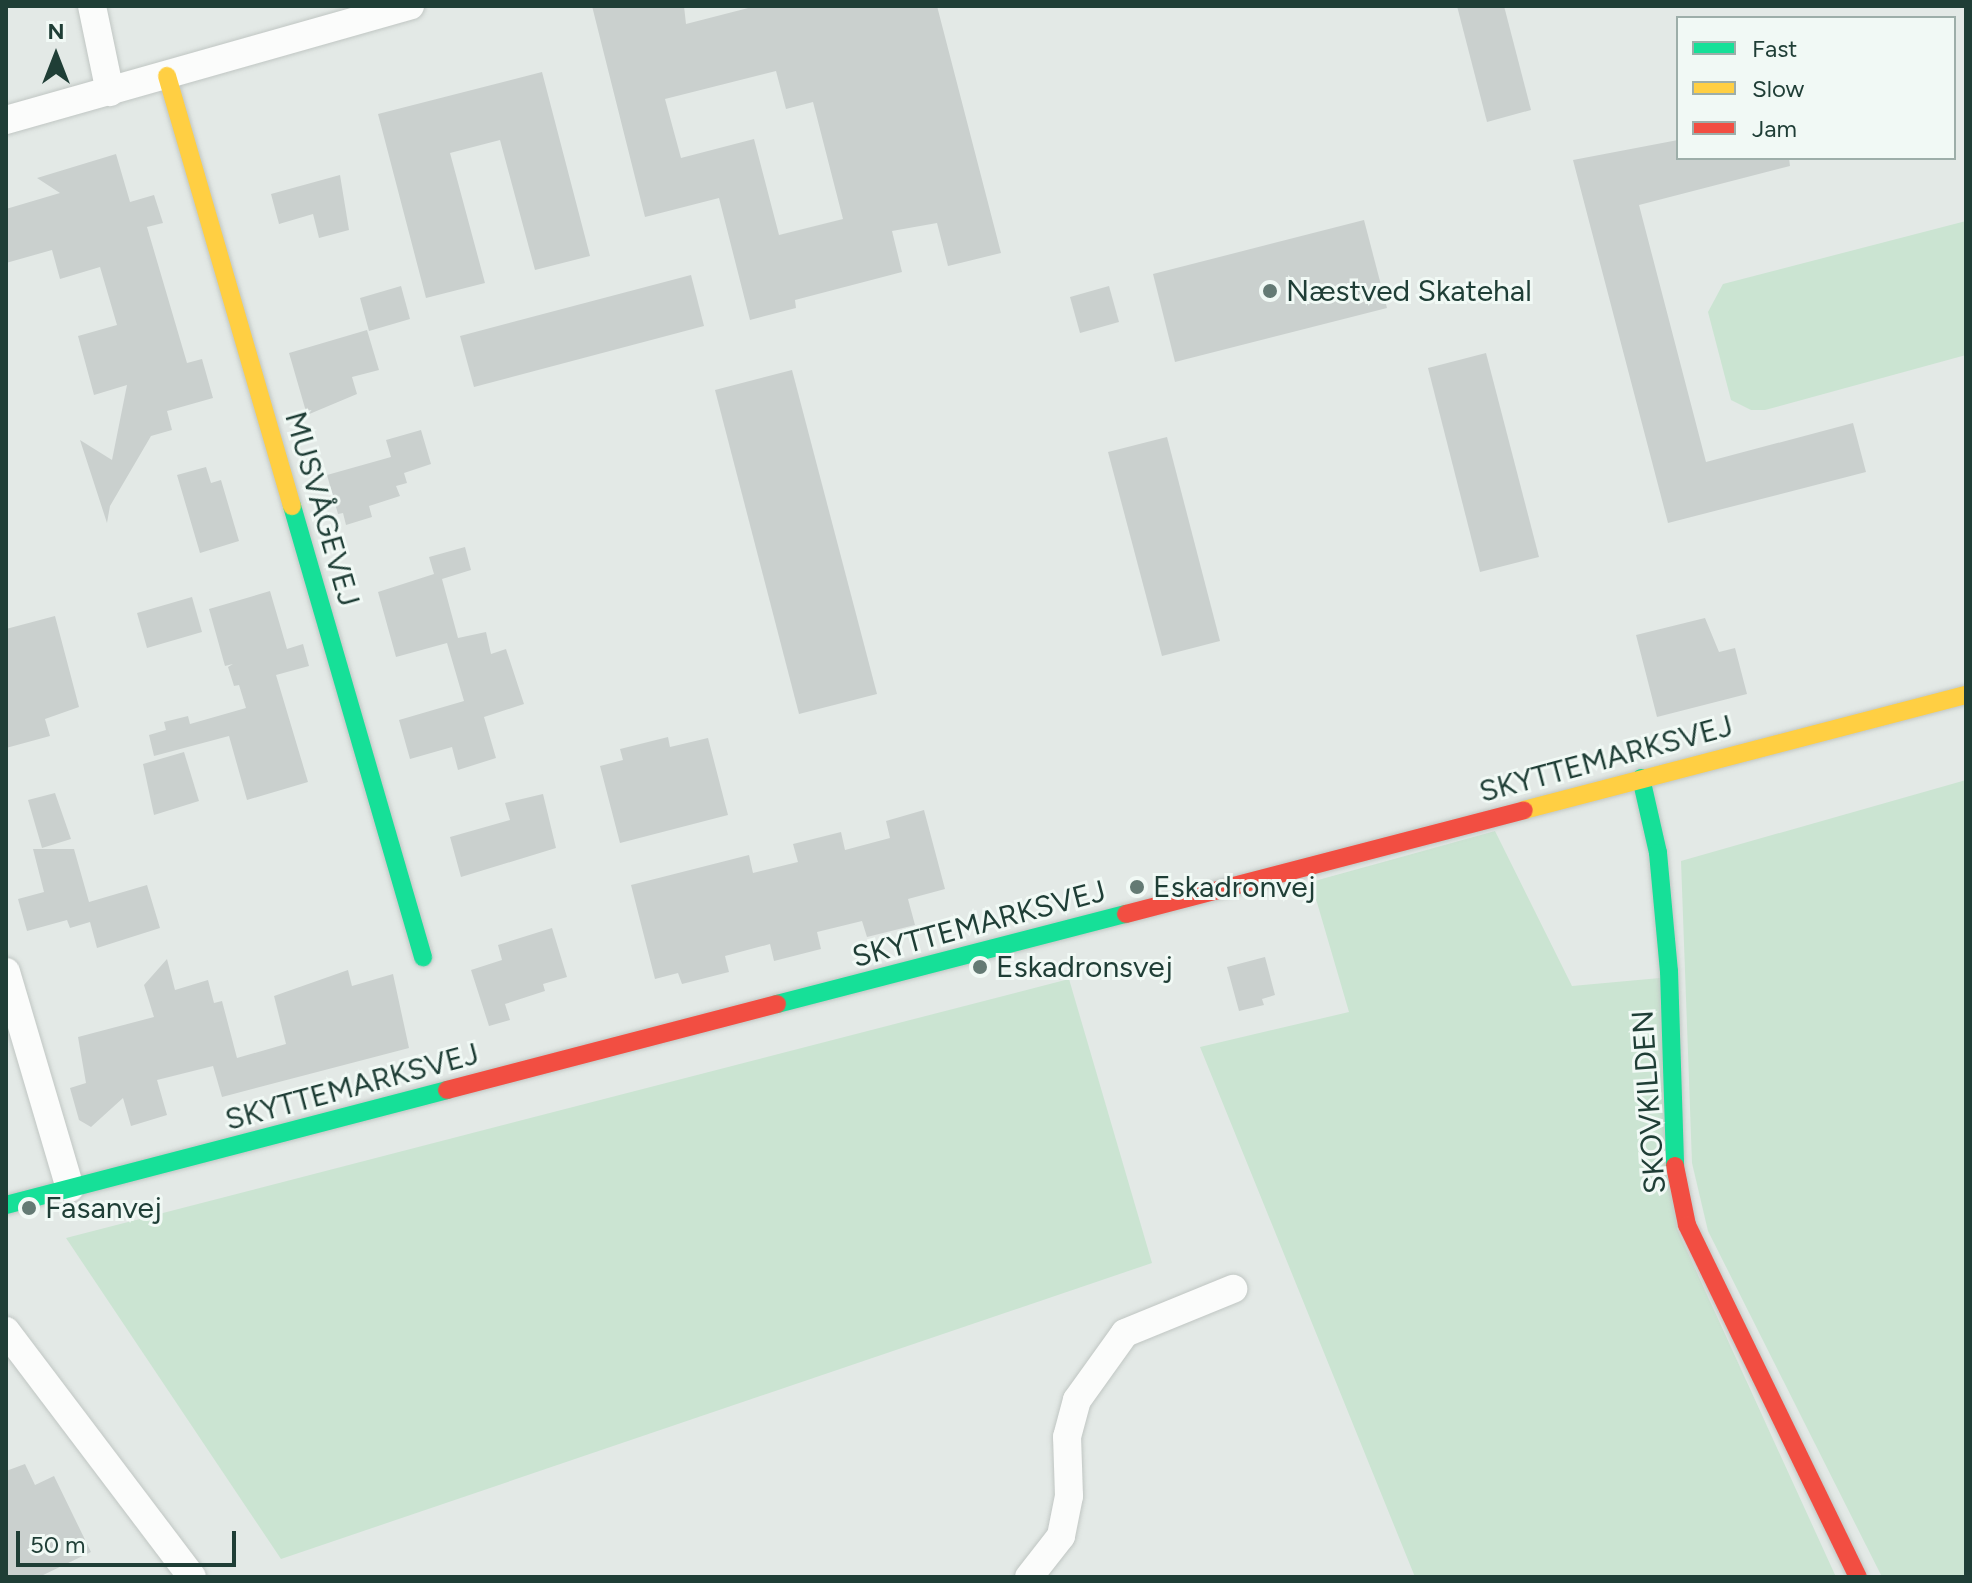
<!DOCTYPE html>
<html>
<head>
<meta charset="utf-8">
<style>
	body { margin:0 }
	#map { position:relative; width:1972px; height:1583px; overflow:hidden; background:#e3e9e6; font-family:Figtree,sans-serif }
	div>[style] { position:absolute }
	.green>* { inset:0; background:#cbe4d2 }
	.building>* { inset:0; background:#cad0ce }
	.roads { filter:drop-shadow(0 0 2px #c0c6c3) drop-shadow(0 0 2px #c0c6c3) }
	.street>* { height:28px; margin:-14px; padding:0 14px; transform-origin:14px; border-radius:14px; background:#fbfcfb }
	.fast>* { height:18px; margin:-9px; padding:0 9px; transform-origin:9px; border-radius:9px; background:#16e098 }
	.slow>* { height:18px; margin:-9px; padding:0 9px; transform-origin:9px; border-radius:9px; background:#ffcf43 }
	.jam>* { height:18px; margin:-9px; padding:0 9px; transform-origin:9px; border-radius:9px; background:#f24e42 }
	.dots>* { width:22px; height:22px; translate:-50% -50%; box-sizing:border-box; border:4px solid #f1f9f5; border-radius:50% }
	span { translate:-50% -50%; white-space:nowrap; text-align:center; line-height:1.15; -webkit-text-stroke:6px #f1f9f5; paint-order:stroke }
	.poi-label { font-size:30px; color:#1f3e36 }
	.left { translate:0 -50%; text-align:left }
	.street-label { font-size:30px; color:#1f3e36 }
	.frame { position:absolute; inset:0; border:8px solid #1f3e36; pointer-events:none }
	.legend { position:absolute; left:1676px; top:16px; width:280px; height:144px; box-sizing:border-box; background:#f1f9f5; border:2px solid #9daea9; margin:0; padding:10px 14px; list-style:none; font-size:24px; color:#1f3e36 }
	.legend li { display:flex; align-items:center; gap:16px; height:40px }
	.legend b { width:40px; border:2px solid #9daea9 }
	.north { position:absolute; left:16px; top:16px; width:80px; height:80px; -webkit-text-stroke:6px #f1f9f5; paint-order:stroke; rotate:0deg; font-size:22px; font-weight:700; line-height:32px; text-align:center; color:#1f3e36 }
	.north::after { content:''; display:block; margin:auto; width:28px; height:36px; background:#1f3e36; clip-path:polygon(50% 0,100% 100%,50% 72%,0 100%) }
	.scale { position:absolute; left:16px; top:1531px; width:220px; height:36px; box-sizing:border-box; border:4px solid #1f3e36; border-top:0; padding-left:10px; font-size:24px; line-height:28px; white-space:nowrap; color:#1f3e36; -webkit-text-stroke:6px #f1f9f5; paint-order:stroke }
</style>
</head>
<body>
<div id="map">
	<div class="green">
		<i style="clip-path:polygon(1966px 221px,1966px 355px,1765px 410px,1751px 410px,1731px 400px,1708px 312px,1723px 284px)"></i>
		<i style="clip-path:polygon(1966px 780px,1966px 1577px,1882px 1577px,1708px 1231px,1692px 1163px,1681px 861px)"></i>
		<i style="clip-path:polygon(1495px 831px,1572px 986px,1660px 978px,1677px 1229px,1836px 1577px,1415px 1577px,1200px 1047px,1349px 1012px,1311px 882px)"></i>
		<i style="clip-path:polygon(1069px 979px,1152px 1263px,281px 1559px,66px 1238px)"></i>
	</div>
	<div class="building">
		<i style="clip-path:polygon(evenodd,592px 6px,684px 6px,686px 24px,756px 6px,937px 6px,1001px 253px,948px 266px,937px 223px,892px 231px,902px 272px,795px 300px,796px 308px,750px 320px,719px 198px,645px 217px,592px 6px,776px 71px,786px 109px,813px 102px,843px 219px,779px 235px,754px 139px,681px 158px,665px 99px,776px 71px)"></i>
		<i style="clip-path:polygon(1457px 6px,1504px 6px,1531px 110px,1487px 122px)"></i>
		<i style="clip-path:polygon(542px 72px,590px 256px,535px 270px,500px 140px,450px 153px,485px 283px,426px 298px,378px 114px)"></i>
		<i style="clip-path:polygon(1678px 140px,1678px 158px,1789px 158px,1790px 166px,1639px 205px,1706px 462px,1853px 423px,1866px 472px,1668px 523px,1573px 160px)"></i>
		<i style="clip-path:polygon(116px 154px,130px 202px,154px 195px,163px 223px,147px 227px,187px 363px,202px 359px,213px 398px,167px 411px,172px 430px,151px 436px,110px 506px,107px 523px,80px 440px,112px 460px,127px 385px,94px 395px,78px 336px,117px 325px,100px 267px,60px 279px,52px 250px,6px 263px,6px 209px,60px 193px,37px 178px)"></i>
		<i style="clip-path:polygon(340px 175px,349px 230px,319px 238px,313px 214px,279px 224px,271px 194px)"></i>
		<i style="clip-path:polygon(1364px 220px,1387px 308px,1175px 362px,1153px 274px)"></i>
		<i style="clip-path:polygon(691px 275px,704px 326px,474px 387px,460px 336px)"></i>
		<i style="clip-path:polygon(401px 286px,410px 319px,369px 331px,360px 298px)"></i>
		<i style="clip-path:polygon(1109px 286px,1119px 322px,1080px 333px,1070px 297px)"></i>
		<i style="clip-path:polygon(367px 330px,379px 370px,352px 377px,357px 394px,307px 415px,289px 353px)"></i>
		<i style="clip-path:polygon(1486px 353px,1539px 557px,1480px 572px,1428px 368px)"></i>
		<i style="clip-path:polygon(792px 370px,877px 694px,799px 714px,715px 390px)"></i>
		<i style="clip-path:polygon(421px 430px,431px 464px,404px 473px,407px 483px,396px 486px,400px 496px,369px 506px,372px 517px,346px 525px,343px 513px,338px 514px,327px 475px,391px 457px,386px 440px)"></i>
		<i style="clip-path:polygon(1167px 437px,1220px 641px,1162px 656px,1108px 452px)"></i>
		<i style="clip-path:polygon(206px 467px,211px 483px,221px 480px,239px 541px,200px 553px,177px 475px)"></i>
		<i style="clip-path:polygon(465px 547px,471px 570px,442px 579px,458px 638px,486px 632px,491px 654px,506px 649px,524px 704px,484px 717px,496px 758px,458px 770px,452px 747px,410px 759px,399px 720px,464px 701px,447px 643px,396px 657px,378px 592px,434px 574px,429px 557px)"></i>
		<i style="clip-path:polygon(270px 591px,287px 649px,303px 644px,309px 666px,276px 675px,308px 782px,247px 800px,229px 736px,154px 756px,149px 735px,166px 730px,164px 722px,188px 716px,190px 724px,246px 708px,239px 685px,234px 686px,228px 667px,233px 664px,225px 666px,209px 609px)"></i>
		<i style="clip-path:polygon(192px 597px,202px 632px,147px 648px,137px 613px)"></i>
		<i style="clip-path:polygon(55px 616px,79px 707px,45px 719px,50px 736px,6px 748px,6px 629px)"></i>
		<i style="clip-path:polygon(1705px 618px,1719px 652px,1735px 648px,1747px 694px,1657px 717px,1636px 635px)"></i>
		<i style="clip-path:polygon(668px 737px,670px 747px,708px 738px,728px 815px,620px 843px,600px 766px,623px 760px,620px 749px)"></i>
		<i style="clip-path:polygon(184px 752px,199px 801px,154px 815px,143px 764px)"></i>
		<i style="clip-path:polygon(55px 793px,71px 839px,42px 848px,28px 800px)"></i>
		<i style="clip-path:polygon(543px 794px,556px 848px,461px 877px,450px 837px,510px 820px,505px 803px)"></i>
		<i style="clip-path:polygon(924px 810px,945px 889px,908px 899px,915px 925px,867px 937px,862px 921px,817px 932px,821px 949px,774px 961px,770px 944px,725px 956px,729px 972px,682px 984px,678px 973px,655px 979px,631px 885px,749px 855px,753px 873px,798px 862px,793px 844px,841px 832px,845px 850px,890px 838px,886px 821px)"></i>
		<i style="clip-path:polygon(33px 849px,74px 849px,89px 902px,147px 885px,160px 928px,97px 948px,90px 922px,70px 928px,67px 920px,27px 931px,18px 899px,44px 892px)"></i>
		<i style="clip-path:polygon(552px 928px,567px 977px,543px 984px,545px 991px,505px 1004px,510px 1020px,489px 1026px,471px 970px,502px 960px,498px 945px)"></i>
		<i style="clip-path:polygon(1265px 957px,1275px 995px,1262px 999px,1264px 1005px,1239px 1011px,1227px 967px)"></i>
		<i style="clip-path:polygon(167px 959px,175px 990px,208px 980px,214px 1003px,222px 1001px,237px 1058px,286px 1044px,274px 996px,348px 970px,352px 986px,393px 974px,409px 1048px,222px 1097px,213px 1066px,157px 1080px,167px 1115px,131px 1126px,123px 1098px,91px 1127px,79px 1120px,70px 1088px,86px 1083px,78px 1037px,154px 1017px,144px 985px)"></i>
		<i style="clip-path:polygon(25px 1464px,35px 1485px,54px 1476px,91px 1552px,39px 1577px,6px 1577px,6px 1471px)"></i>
	</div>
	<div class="roads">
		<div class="street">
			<i style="left:92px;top:6px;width:88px;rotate:78.2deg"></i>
			<i style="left:6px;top:120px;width:420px;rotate:-15.8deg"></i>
			<i style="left:6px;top:972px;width:225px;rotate:73.5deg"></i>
			<i style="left:6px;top:1331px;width:308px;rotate:52.9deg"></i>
			<i style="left:1029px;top:1577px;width:52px;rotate:-52deg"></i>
			<i style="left:1061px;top:1536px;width:41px;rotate:-78.7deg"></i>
			<i style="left:1069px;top:1496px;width:59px;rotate:-91.9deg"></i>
			<i style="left:1067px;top:1437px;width:38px;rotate:-75deg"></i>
			<i style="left:1077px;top:1400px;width:82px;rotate:-54.4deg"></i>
			<i style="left:1125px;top:1333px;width:117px;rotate:-22.2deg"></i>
		</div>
		<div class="fast">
			<i style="left:292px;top:506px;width:470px;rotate:73.8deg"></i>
			<i style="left:1641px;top:778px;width:77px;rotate:77.2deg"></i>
			<i style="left:1658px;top:853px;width:119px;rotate:84.7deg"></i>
			<i style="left:1669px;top:971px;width:195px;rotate:88.2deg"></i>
			<i style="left:777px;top:1004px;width:360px;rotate:-14.5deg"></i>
			<i style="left:6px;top:1205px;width:456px;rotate:-14.6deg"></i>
		</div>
		<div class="slow">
			<i style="left:167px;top:76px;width:448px;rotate:73.8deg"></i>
			<i style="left:1524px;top:810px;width:457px;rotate:-14.6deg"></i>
		</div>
		<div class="jam">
			<i style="left:1126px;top:914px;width:411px;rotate:-14.6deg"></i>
			<i style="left:447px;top:1090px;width:341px;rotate:-14.6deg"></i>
			<i style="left:1675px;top:1166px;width:60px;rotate:78.5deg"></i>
			<i style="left:1687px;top:1225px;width:391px;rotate:64.1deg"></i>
		</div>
	</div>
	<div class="dots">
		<i style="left:1270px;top:291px;background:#647a74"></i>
		<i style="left:1137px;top:887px;background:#647a74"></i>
		<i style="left:980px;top:967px;background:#647a74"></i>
		<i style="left:29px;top:1208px;background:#647a74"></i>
	</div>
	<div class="poi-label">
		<span class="left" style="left:1286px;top:291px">Næstved Skatehal</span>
		<span class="left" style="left:1153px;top:887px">Eskadronvej</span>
		<span class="left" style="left:996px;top:967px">Eskadronsvej</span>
		<span class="left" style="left:45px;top:1208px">Fasanvej</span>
	</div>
	<div class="street-label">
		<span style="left:322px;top:509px;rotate:74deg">MUSVÅGEVEJ</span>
		<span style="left:1606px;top:759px;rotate:-15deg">SKYTTEMARKSVEJ</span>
		<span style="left:979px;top:924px;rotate:-15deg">SKYTTEMARKSVEJ</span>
		<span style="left:352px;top:1087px;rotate:-15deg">SKYTTEMARKSVEJ</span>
		<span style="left:1649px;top:1102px;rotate:-94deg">SKOVKILDEN</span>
	</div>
	<div class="frame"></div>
	<ul class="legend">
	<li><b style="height:10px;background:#16e098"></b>Fast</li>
	<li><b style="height:10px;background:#ffcf43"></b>Slow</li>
	<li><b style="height:10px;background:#f24e42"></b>Jam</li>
	</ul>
	<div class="north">N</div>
	<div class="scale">50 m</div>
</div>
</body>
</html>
